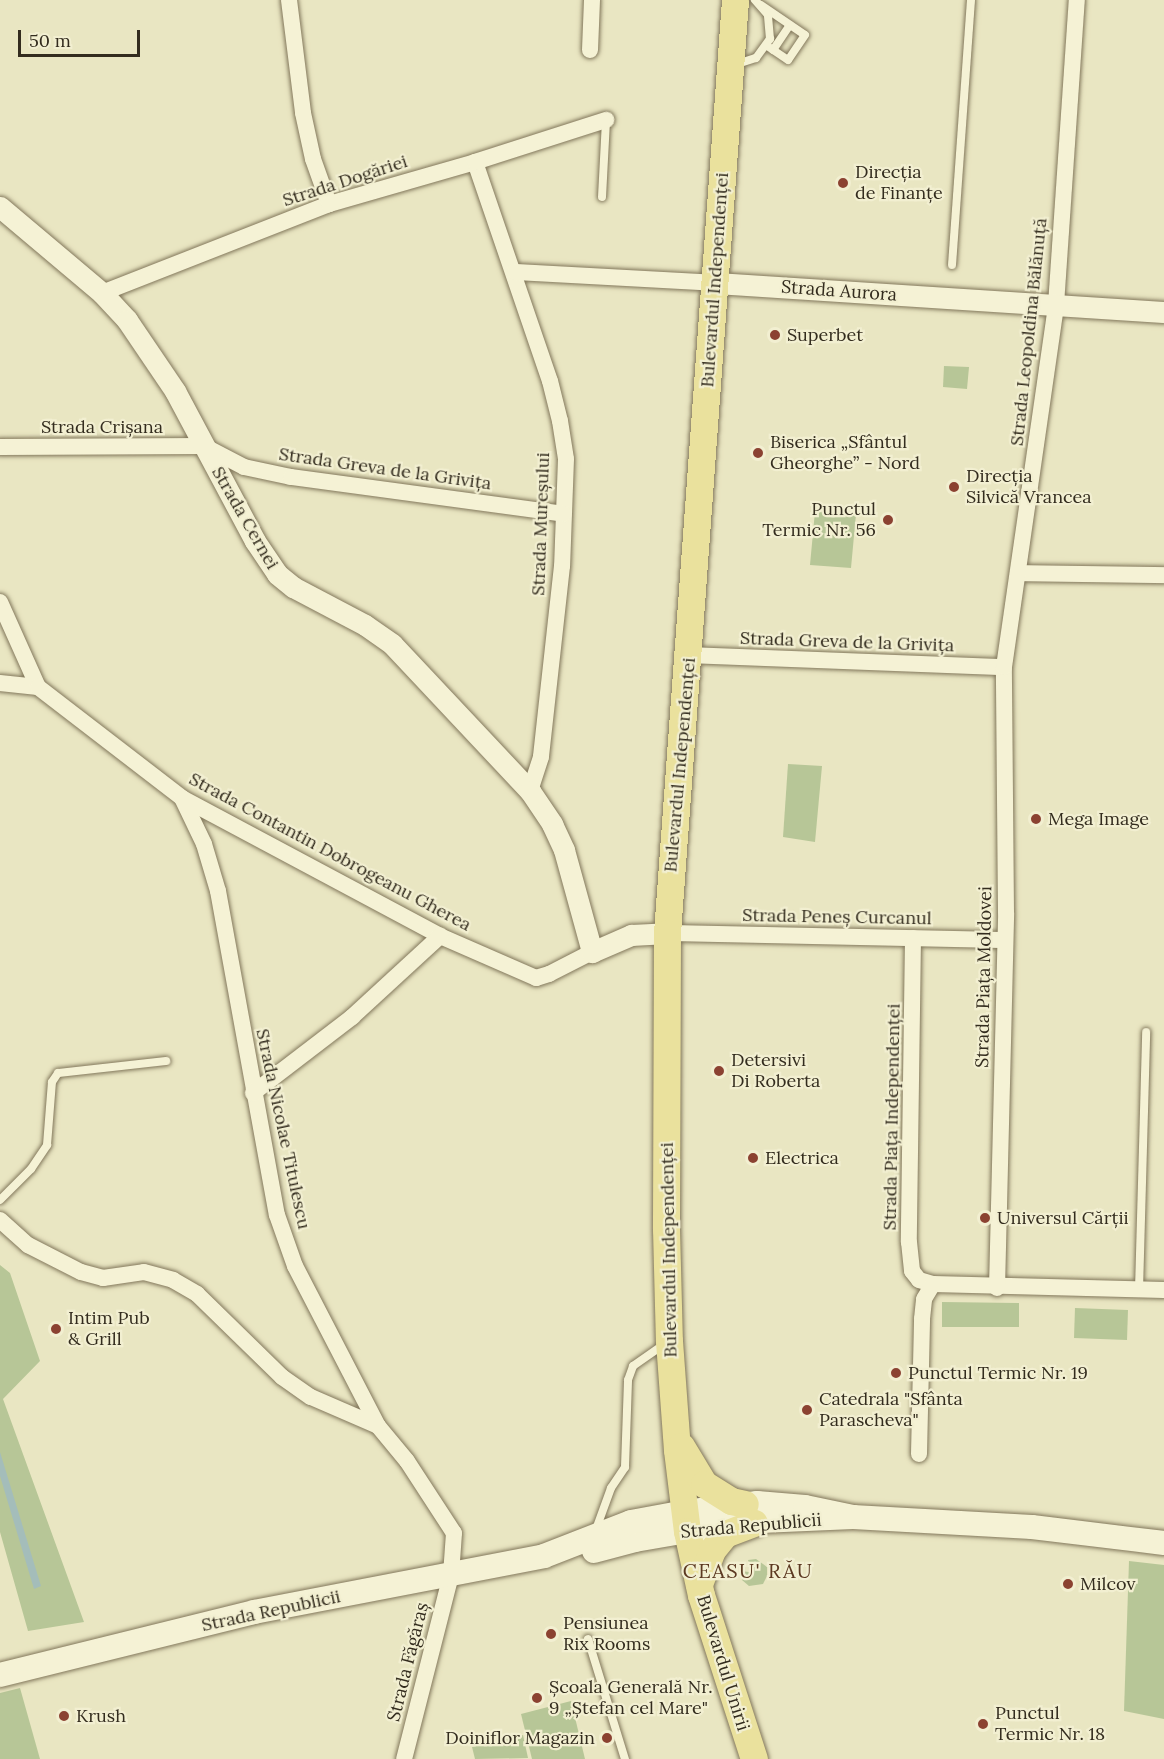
<!DOCTYPE html>
<html>
<head>
<meta charset="utf-8">
<style>
	body { margin:0 }
	#map { position:relative; width:1164px; height:1759px; overflow:hidden; background:#e9e6c2; font-family:Lora,serif }
	div>[style] { position:absolute }
	.green>* { inset:0; background:#b7c697 }
	.water>* { inset:0; background:#a4bdba }
	.roads { filter:drop-shadow(0 0 2px #82775b) drop-shadow(0 0 2px #82775b) }
	.service>* { height:8px; margin:-4px; padding:0 4px; transform-origin:4px; border-radius:4px; background:#f5f2d5 }
	.minor>* { height:16px; margin:-8px; padding:0 8px; transform-origin:8px; border-radius:8px; background:#f5f2d5 }
	.tertiary>* { height:21px; margin:-10.5px; padding:0 10.5px; transform-origin:10.5px; border-radius:10.5px; background:#f5f2d5 }
	.secondary>* { height:24px; margin:-12px; padding:0 12px; transform-origin:12px; border-radius:12px; background:#f5f2d5 }
	.primary>* { height:27px; margin:-13.5px; padding:0 13.5px; transform-origin:13.5px; border-radius:13.5px; background:#eae19d }
	.dots>* { width:16px; height:16px; translate:-50% -50%; box-sizing:border-box; border:3px solid #f2efd1; border-radius:50% }
	span { translate:-50% -50%; white-space:nowrap; text-align:center; line-height:1.15; -webkit-text-stroke:4.5px #f2efd1; paint-order:stroke }
	.poi-label { font-size:18px; color:#332c1e }
	.left { translate:0 -50%; text-align:left }
	.right { translate:-100% -50%; text-align:right }
	.street-label { font-size:18px; color:#332c1e }
	.neighbourhood-label { font-size:20px; color:#5c3921; letter-spacing:1.5px }
	.scale { position:absolute; left:18px; top:30px; width:122px; height:27px; box-sizing:border-box; border:3px solid #332c1e; border-top:0; padding-left:8px; font-size:18px; line-height:21px; white-space:nowrap; color:#332c1e; -webkit-text-stroke:4px #f2efd1; paint-order:stroke }
</style>
</head>
<body>
<div id="map">
	<div class="green">
		<i style="clip-path:polygon(944px 366px,969px 367px,967px 389px,943px 387px)"></i>
		<i style="clip-path:polygon(815px 511px,856px 514px,851px 568px,810px 565px)"></i>
		<i style="clip-path:polygon(788px 764px,822px 766px,815px 842px,783px 837px)"></i>
		<i style="clip-path:polygon(0 1265px,10px 1273px,40px 1361px,3px 1399px,84px 1622px,28px 1631px,0 1532px)"></i>
		<i style="clip-path:polygon(942px 1302px,1019px 1303px,1019px 1327px,942px 1327px)"></i>
		<i style="clip-path:polygon(1075px 1308px,1128px 1310px,1127px 1340px,1074px 1338px)"></i>
		<i style="clip-path:polygon(756px 1559px,767px 1567px,767px 1576px,763px 1584px,749px 1586px,742px 1580px,740px 1571px,749px 1572px,751px 1569px,748px 1560px)"></i>
		<i style="clip-path:polygon(1129px 1561px,1164px 1565px,1164px 1719px,1124px 1711px)"></i>
		<i style="clip-path:polygon(20px 1688px,40px 1759px,0 1759px,0 1693px)"></i>
		<i style="clip-path:polygon(571px 1701px,585px 1759px,532px 1759px,521px 1714px)"></i>
		<i style="clip-path:polygon(523px 1735px,528px 1758px,475px 1759px,472px 1747px)"></i>
	</div>
	<div class="water">
		<i style="clip-path:polygon(0 1452px,41px 1586px,34px 1589px,0 1476px)"></i>
	</div>
	<div class="roads">
		<div class="service">
			<i style="left:761px;top:5px;width:53px;rotate:34.3deg"></i>
			<i style="left:805px;top:35px;width:30px;rotate:124deg"></i>
			<i style="left:788px;top:60px;width:25px;rotate:-146deg"></i>
			<i style="left:773px;top:50px;width:30px;rotate:-56deg"></i>
			<i style="left:734px;top:65px;width:23px;rotate:-18deg"></i>
			<i style="left:756px;top:58px;width:24px;rotate:-54deg"></i>
			<i style="left:770px;top:39px;width:24px;rotate:-95deg"></i>
			<i style="left:768px;top:15px;width:20px;rotate:-131deg"></i>
			<i style="left:602px;top:197px;width:77px;rotate:-87deg"></i>
			<i style="left:952px;top:265px;width:266px;rotate:-85.9deg"></i>
			<i style="left:0;top:1200px;width:44px;rotate:-45deg"></i>
			<i style="left:31px;top:1169px;width:29px;rotate:-56deg"></i>
			<i style="left:47px;top:1145px;width:63px;rotate:-85.5deg"></i>
			<i style="left:52px;top:1082px;width:11px;rotate:-56deg"></i>
			<i style="left:58px;top:1073px;width:109px;rotate:-6.3deg"></i>
			<i style="left:1139px;top:1290px;width:258px;rotate:-88.4deg"></i>
			<i style="left:595px;top:1532px;width:47px;rotate:-70deg"></i>
			<i style="left:611px;top:1488px;width:25px;rotate:-56deg"></i>
			<i style="left:625px;top:1467px;width:87px;rotate:-88deg"></i>
			<i style="left:628px;top:1380px;width:15px;rotate:-70deg"></i>
			<i style="left:633px;top:1366px;width:38px;rotate:-35deg"></i>
			<i style="left:588px;top:1639px;width:126px;rotate:72.9deg"></i>
		</div>
		<div class="minor">
			<i style="left:289px;top:0;width:114px;rotate:82.9deg"></i>
			<i style="left:303px;top:113px;width:47px;rotate:77.7deg"></i>
			<i style="left:313px;top:159px;width:48px;rotate:70.4deg"></i>
			<i style="left:590px;top:50px;width:50px;rotate:-87.7deg"></i>
			<i style="left:475px;top:162px;width:231px;rotate:71.1deg"></i>
			<i style="left:550px;top:381px;width:41px;rotate:76deg"></i>
			<i style="left:560px;top:421px;width:38px;rotate:81deg"></i>
			<i style="left:566px;top:459px;width:107px;rotate:92.1deg"></i>
			<i style="left:562px;top:566px;width:192px;rotate:96.3deg"></i>
			<i style="left:541px;top:757px;width:36px;rotate:108deg"></i>
			<i style="left:515px;top:272px;width:200px;rotate:3.1deg"></i>
			<i style="left:102px;top:293px;width:244px;rotate:-21.4deg"></i>
			<i style="left:329px;top:204px;width:152px;rotate:-16deg"></i>
			<i style="left:475px;top:162px;width:138px;rotate:-17.8deg"></i>
			<i style="left:0;top:447px;width:204px;rotate:-0.3deg"></i>
			<i style="left:204px;top:446px;width:45px;rotate:27.7deg"></i>
			<i style="left:244px;top:467px;width:48px;rotate:12deg"></i>
			<i style="left:291px;top:477px;width:275px;rotate:7.7deg"></i>
			<i style="left:1018px;top:573px;width:146px;rotate:0.8deg"></i>
			<i style="left:0;top:602px;width:93px;rotate:65.9deg"></i>
			<i style="left:689px;top:655px;width:315px;rotate:2.2deg"></i>
			<i style="left:0;top:683px;width:38px;rotate:6deg"></i>
			<i style="left:38px;top:687px;width:182px;rotate:37.6deg"></i>
			<i style="left:182px;top:798px;width:293px;rotate:28.1deg"></i>
			<i style="left:440px;top:936px;width:105px;rotate:23.6deg"></i>
			<i style="left:536px;top:978px;width:14px;rotate:-17deg"></i>
			<i style="left:549px;top:974px;width:48px;rotate:-27.1deg"></i>
			<i style="left:182px;top:798px;width:51px;rotate:64.4deg"></i>
			<i style="left:204px;top:844px;width:49px;rotate:73.4deg"></i>
			<i style="left:218px;top:891px;width:329px;rotate:79.7deg"></i>
			<i style="left:277px;top:1215px;width:54px;rotate:70.6deg"></i>
			<i style="left:295px;top:1266px;width:180px;rotate:62.6deg"></i>
			<i style="left:378px;top:1426px;width:45px;rotate:50.4deg"></i>
			<i style="left:407px;top:1461px;width:86px;rotate:56.9deg"></i>
			<i style="left:454px;top:1533px;width:42px;rotate:94.1deg"></i>
			<i style="left:451px;top:1575px;width:190px;rotate:104.3deg"></i>
			<i style="left:667px;top:933px;width:338px;rotate:1.2deg"></i>
			<i style="left:913px;top:938px;width:304px;rotate:90.8deg"></i>
			<i style="left:909px;top:1242px;width:29px;rotate:84deg"></i>
			<i style="left:912px;top:1271px;width:11px;rotate:52deg"></i>
			<i style="left:919px;top:1280px;width:15px;rotate:16deg"></i>
			<i style="left:933px;top:1284px;width:231px;rotate:1.5deg"></i>
			<i style="left:253px;top:1093px;width:125px;rotate:-37.5deg"></i>
			<i style="left:352px;top:1017px;width:120px;rotate:-42.6deg"></i>
			<i style="left:0;top:1220px;width:38px;rotate:42deg"></i>
			<i style="left:28px;top:1245px;width:59px;rotate:27deg"></i>
			<i style="left:81px;top:1272px;width:23px;rotate:15deg"></i>
			<i style="left:103px;top:1278px;width:41px;rotate:-8.3deg"></i>
			<i style="left:144px;top:1272px;width:30px;rotate:15deg"></i>
			<i style="left:173px;top:1280px;width:28px;rotate:30deg"></i>
			<i style="left:197px;top:1294px;width:119px;rotate:44.3deg"></i>
			<i style="left:282px;top:1377px;width:35px;rotate:35deg"></i>
			<i style="left:311px;top:1397px;width:73px;rotate:23.4deg"></i>
			<i style="left:997px;top:1288px;width:375px;rotate:-88.6deg"></i>
			<i style="left:1006px;top:913px;width:246px;rotate:-90.5deg"></i>
			<i style="left:1004px;top:667px;width:366px;rotate:-81.8deg"></i>
			<i style="left:1056px;top:305px;width:306px;rotate:-86.1deg"></i>
			<i style="left:919px;top:1454px;width:135px;rotate:-88.7deg"></i>
			<i style="left:922px;top:1319px;width:20px;rotate:-84deg"></i>
			<i style="left:924px;top:1299px;width:17px;rotate:-59deg"></i>
		</div>
		<div class="tertiary">
			<i style="left:0;top:207px;width:133px;rotate:40.1deg"></i>
			<i style="left:102px;top:293px;width:37px;rotate:47deg"></i>
			<i style="left:127px;top:320px;width:86px;rotate:55.9deg"></i>
			<i style="left:175px;top:391px;width:170px;rotate:61.9deg"></i>
			<i style="left:255px;top:541px;width:40px;rotate:56deg"></i>
			<i style="left:277px;top:574px;width:21px;rotate:39deg"></i>
			<i style="left:293px;top:587px;width:81px;rotate:27.8deg"></i>
			<i style="left:365px;top:625px;width:33px;rotate:35deg"></i>
			<i style="left:392px;top:644px;width:202px;rotate:46.8deg"></i>
			<i style="left:530px;top:791px;width:40px;rotate:56deg"></i>
			<i style="left:552px;top:824px;width:29px;rotate:65deg"></i>
			<i style="left:564px;top:850px;width:106px;rotate:74.6deg"></i>
			<i style="left:592px;top:952px;width:43px;rotate:-23.6deg"></i>
			<i style="left:631px;top:935px;width:36px;rotate:-3deg"></i>
			<i style="left:715px;top:283px;width:450px;rotate:3.7deg"></i>
		</div>
		<div class="secondary">
			<i style="left:594px;top:1551px;width:42px;rotate:-15deg"></i>
			<i style="left:635px;top:1540px;width:53px;rotate:-9.8deg"></i>
			<i style="left:687px;top:1531px;width:74px;rotate:-7.8deg"></i>
			<i style="left:760px;top:1521px;width:93px;rotate:-2.5deg"></i>
			<i style="left:853px;top:1517px;width:179px;rotate:3.2deg"></i>
			<i style="left:1032px;top:1527px;width:133px;rotate:6.9deg"></i>
			<i style="left:0;top:1675px;width:262px;rotate:-13.9deg"></i>
			<i style="left:254px;top:1612px;width:295px;rotate:-10.9deg"></i>
			<i style="left:544px;top:1556px;width:93px;rotate:-21.3deg"></i>
			<i style="left:631px;top:1522px;width:55px;rotate:-10.5deg"></i>
			<i style="left:685px;top:1512px;width:73px;rotate:-7.1deg"></i>
			<i style="left:757px;top:1503px;width:48px;rotate:4.8deg"></i>
			<i style="left:805px;top:1507px;width:49px;rotate:11.8deg"></i>
		</div>
		<div class="primary">
			<i style="left:735px;top:0;width:935px;rotate:94.17deg"></i>
			<i style="left:667px;top:933px;width:296px;rotate:90.2deg"></i>
			<i style="left:666px;top:1229px;width:112px;rotate:88.5deg"></i>
			<i style="left:669px;top:1341px;width:109px;rotate:85.8deg"></i>
			<i style="left:677px;top:1450px;width:82px;rotate:83deg"></i>
			<i style="left:687px;top:1531px;width:66px;rotate:77.7deg"></i>
			<i style="left:701px;top:1595px;width:172px;rotate:72.1deg"></i>
			<i style="left:681px;top:1446px;width:44px;rotate:58.8deg"></i>
			<i style="left:704px;top:1484px;width:32px;rotate:32deg"></i>
			<i style="left:731px;top:1501px;width:14px;rotate:12deg"></i>
			<i style="left:699px;top:1584px;width:36px;rotate:-69deg"></i>
			<i style="left:712px;top:1550px;width:21px;rotate:-51deg"></i>
			<i style="left:725px;top:1534px;width:31px;rotate:-21deg"></i>
		</div>
	</div>
	<div class="dots">
		<i style="left:843px;top:183px;background:#8b4231"></i>
		<i style="left:775px;top:335px;background:#8b4231"></i>
		<i style="left:758px;top:453px;background:#8b4231"></i>
		<i style="left:954px;top:487px;background:#8b4231"></i>
		<i style="left:888px;top:520px;background:#8b4231"></i>
		<i style="left:1036px;top:819px;background:#8b4231"></i>
		<i style="left:719px;top:1071px;background:#8b4231"></i>
		<i style="left:753px;top:1158px;background:#8b4231"></i>
		<i style="left:985px;top:1218px;background:#8b4231"></i>
		<i style="left:56px;top:1329px;background:#8b4231"></i>
		<i style="left:896px;top:1373px;background:#8b4231"></i>
		<i style="left:807px;top:1410px;background:#8b4231"></i>
		<i style="left:1068px;top:1584px;background:#8b4231"></i>
		<i style="left:551px;top:1634px;background:#8b4231"></i>
		<i style="left:537px;top:1698px;background:#8b4231"></i>
		<i style="left:64px;top:1716px;background:#8b4231"></i>
		<i style="left:983px;top:1724px;background:#8b4231"></i>
		<i style="left:607px;top:1738px;background:#8b4231"></i>
	</div>
	<div class="poi-label">
		<span class="left" style="left:855px;top:183px">Direcția<br>de Finanțe</span>
		<span class="left" style="left:787px;top:335px">Superbet</span>
		<span class="left" style="left:770px;top:453px">Biserica „Sfântul<br>Gheorghe” - Nord</span>
		<span class="left" style="left:966px;top:487px">Direcția<br>Silvică Vrancea</span>
		<span class="right" style="left:876px;top:520px">Punctul<br>Termic Nr. 56</span>
		<span class="left" style="left:1048px;top:819px">Mega Image</span>
		<span class="left" style="left:731px;top:1071px">Detersivi<br>Di Roberta</span>
		<span class="left" style="left:765px;top:1158px">Electrica</span>
		<span class="left" style="left:997px;top:1218px">Universul Cărții</span>
		<span class="left" style="left:68px;top:1329px">Intim Pub<br>&amp; Grill</span>
		<span class="left" style="left:908px;top:1373px">Punctul Termic Nr. 19</span>
		<span class="left" style="left:819px;top:1410px">Catedrala "Sfânta<br>Parascheva"</span>
		<span class="left" style="left:1080px;top:1584px">Milcov</span>
		<span class="left" style="left:563px;top:1634px">Pensiunea<br>Rix Rooms</span>
		<span class="left" style="left:549px;top:1698px">Școala Generală Nr.<br>9 „Ștefan cel Mare"</span>
		<span class="left" style="left:995px;top:1724px">Punctul<br>Termic Nr. 18</span>
		<span class="left" style="left:76px;top:1716px">Krush</span>
		<span class="right" style="left:595px;top:1738px">Doiniflor Magazin</span>
	</div>
	<div class="street-label">
		<span style="left:345px;top:181px;rotate:-18deg">Strada Dogăriei</span>
		<span style="left:715px;top:280px;rotate:-86deg">Bulevardul Independenței</span>
		<span style="left:839px;top:291px;rotate:4deg">Strada Aurora</span>
		<span style="left:1029px;top:332px;rotate:-84deg">Strada Leopoldina Bălănuță</span>
		<span style="left:102px;top:427px">Strada Crișana</span>
		<span style="left:385px;top:469px;rotate:8deg">Strada Greva de la Grivița</span>
		<span style="left:245px;top:518px;rotate:60deg">Strada Cernei</span>
		<span style="left:541px;top:524px;rotate:-88deg">Strada Mureșului</span>
		<span style="left:847px;top:642px;rotate:2deg">Strada Greva de la Grivița</span>
		<span style="left:680px;top:765px;rotate:-85deg">Bulevardul Independenței</span>
		<span style="left:330px;top:852px;rotate:28deg">Strada Contantin Dobrogeanu Gherea</span>
		<span style="left:837px;top:917px;rotate:1deg">Strada Peneș Curcanul</span>
		<span style="left:984px;top:977px;rotate:-89deg">Strada Piața Moldovei</span>
		<span style="left:892px;top:1117px;rotate:-89deg">Strada Piața Independenței</span>
		<span style="left:283px;top:1129px;rotate:78deg">Strada Nicolae Titulescu</span>
		<span style="left:669px;top:1250px;rotate:-91deg">Bulevardul Independenței</span>
		<span style="left:751px;top:1526px;rotate:-5deg">Strada Republicii</span>
		<span style="left:271px;top:1611px;rotate:-12deg">Strada Republicii</span>
		<span style="left:408px;top:1662px;rotate:-76deg">Strada Făgăraș</span>
		<span style="left:723px;top:1663px;rotate:73deg">Bulevardul Unirii</span>
	</div>
	<div class="neighbourhood-label">
		<span style="left:748px;top:1570px">CEASU' RĂU</span>
	</div>
	<div class="scale">50 m</div>
</div>
</body>
</html>
